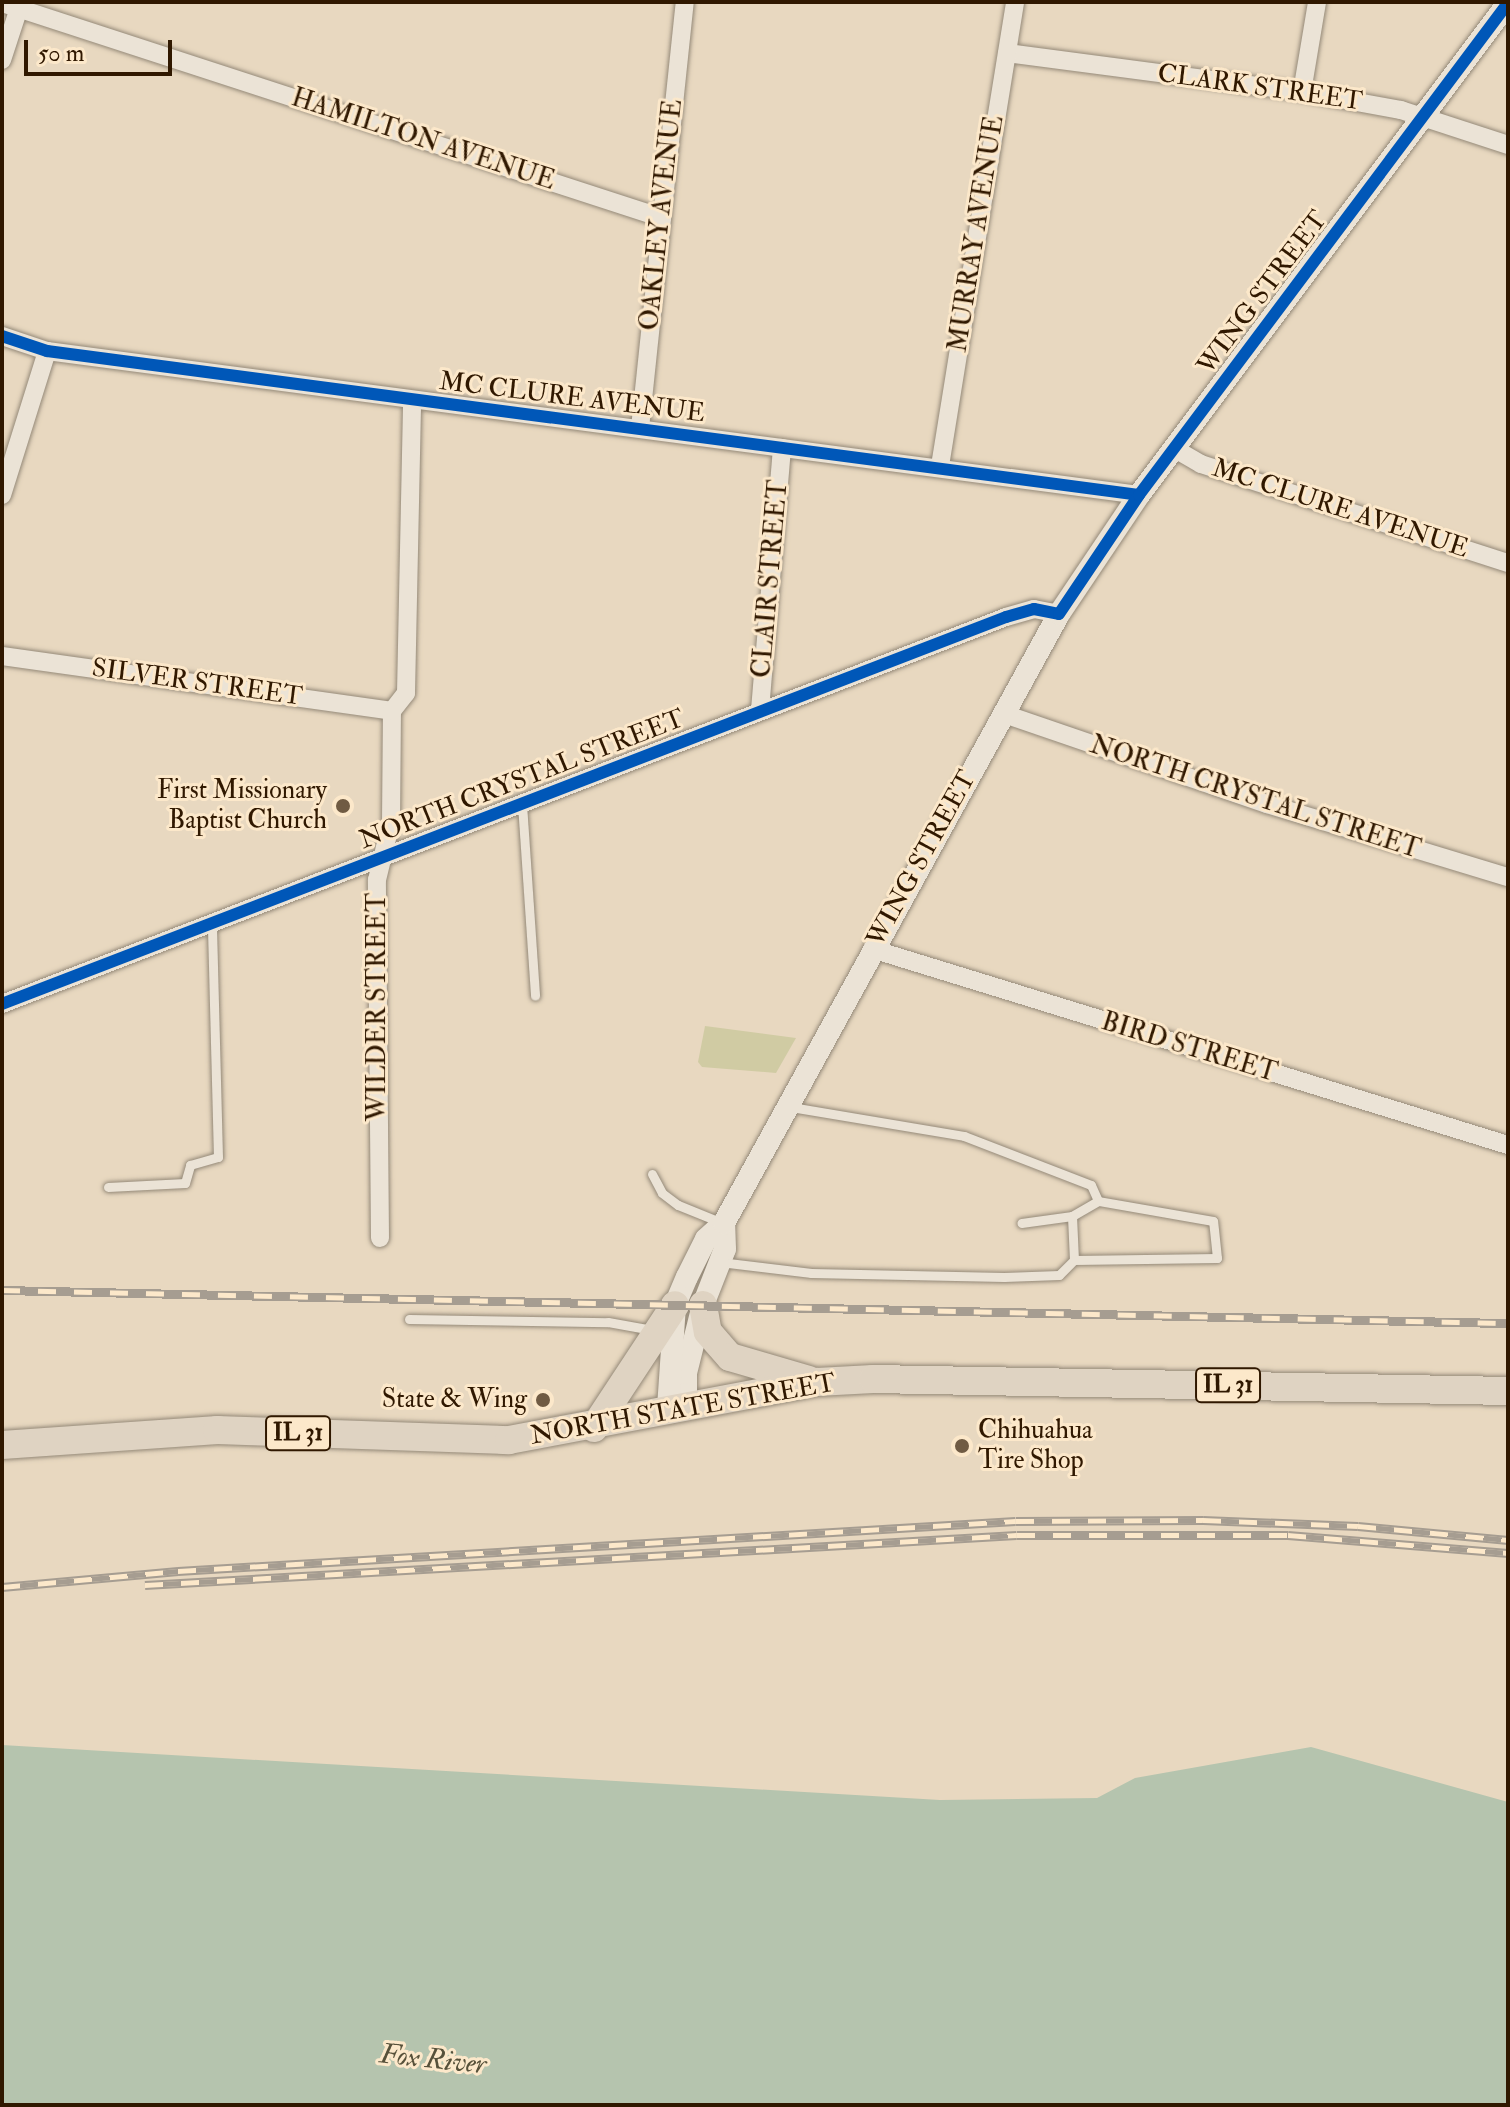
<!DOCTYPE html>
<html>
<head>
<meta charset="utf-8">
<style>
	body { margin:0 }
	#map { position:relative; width:1510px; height:2107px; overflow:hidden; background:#e8d8c0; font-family:"IM FELL Double Pica",serif }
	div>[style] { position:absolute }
	.green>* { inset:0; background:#d0cba3 }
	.water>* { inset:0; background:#b5c4ae }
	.roads { filter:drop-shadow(0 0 2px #948978) drop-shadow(0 0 2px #948978) }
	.service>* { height:9px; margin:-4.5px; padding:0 4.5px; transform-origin:4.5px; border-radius:4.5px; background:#ebe3d6 }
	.minor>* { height:18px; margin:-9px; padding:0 9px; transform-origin:9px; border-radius:9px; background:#ebe3d6 }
	.tertiary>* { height:22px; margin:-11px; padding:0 11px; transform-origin:11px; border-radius:11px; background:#ebe3d6 }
	.primary>* { height:28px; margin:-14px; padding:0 14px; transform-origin:14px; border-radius:14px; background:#dfd3c2 }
	.rail>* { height:9px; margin-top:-4.5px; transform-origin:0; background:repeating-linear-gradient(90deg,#fce8ca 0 18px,#a69d91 0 36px); box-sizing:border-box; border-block:2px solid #a69d91 }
	.cycleway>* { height:12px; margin:-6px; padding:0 6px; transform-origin:6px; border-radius:6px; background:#0057b8 }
	.dots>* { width:22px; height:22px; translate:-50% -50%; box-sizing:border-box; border:4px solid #fce8ca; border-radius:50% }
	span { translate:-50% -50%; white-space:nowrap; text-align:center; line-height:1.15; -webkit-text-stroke:6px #fce8ca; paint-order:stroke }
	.shield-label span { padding:2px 6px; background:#fce8ca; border:2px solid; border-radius:6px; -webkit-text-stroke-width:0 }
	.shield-label { font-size:24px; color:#301800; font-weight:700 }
	.street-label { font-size:26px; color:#301800 }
	.poi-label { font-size:26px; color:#301800 }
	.right { translate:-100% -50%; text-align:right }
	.left { translate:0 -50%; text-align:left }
	.water-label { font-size:28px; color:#57513a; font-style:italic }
	.frame { position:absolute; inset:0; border:4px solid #301800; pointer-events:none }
	.scale { position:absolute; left:24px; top:40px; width:148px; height:36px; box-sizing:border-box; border:4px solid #301800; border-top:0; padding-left:10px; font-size:24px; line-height:28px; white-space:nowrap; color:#301800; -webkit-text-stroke:6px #fce8ca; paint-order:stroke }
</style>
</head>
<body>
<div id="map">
	<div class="green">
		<i style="clip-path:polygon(705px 1026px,796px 1038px,776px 1073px,702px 1067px,698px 1062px)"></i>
	</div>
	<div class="water">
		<i style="clip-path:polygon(2px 1745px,940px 1800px,1097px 1798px,1135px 1778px,1311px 1747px,1508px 1802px,1508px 2105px,2px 2105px)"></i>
	</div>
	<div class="roads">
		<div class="service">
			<i style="left:522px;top:804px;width:192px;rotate:86.1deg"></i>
			<i style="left:791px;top:1107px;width:175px;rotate:9.5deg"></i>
			<i style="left:964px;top:1136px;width:136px;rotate:21.1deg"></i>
			<i style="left:1091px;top:1185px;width:17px;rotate:66deg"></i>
			<i style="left:1098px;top:1201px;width:30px;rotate:150deg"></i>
			<i style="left:1072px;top:1216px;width:51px;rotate:172.2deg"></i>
			<i style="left:652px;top:1174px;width:21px;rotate:62deg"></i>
			<i style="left:662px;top:1193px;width:20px;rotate:37deg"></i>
			<i style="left:678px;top:1205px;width:45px;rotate:22deg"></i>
			<i style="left:108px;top:1187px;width:77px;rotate:-3deg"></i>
			<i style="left:185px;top:1183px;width:19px;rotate:-74deg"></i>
			<i style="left:190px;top:1165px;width:29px;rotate:-16deg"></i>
			<i style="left:218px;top:1157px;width:232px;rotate:-91.5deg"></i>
			<i style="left:1072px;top:1216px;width:44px;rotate:87.4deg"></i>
			<i style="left:1074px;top:1260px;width:143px;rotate:-0.8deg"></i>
			<i style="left:1217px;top:1258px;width:37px;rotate:-96deg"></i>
			<i style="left:1213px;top:1221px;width:117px;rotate:-170.1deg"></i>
			<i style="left:720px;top:1262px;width:92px;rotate:6.9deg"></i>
			<i style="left:811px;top:1273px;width:193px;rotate:1.2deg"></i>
			<i style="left:1004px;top:1277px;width:55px;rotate:-2.1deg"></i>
			<i style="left:1059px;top:1275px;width:21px;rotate:-45deg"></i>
			<i style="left:409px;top:1319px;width:199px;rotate:0.9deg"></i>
			<i style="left:608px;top:1322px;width:45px;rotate:10.3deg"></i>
		</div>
		<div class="minor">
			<i style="left:2px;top:3px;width:694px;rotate:18.04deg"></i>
			<i style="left:1007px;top:53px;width:298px;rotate:7.5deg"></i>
			<i style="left:1302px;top:92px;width:101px;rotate:10.3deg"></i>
			<i style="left:1401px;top:110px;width:113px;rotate:18.1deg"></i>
			<i style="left:2px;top:60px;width:61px;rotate:-71.9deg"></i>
			<i style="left:1302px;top:92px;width:91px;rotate:-80.5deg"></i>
			<i style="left:2px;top:336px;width:47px;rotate:18.4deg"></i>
			<i style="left:47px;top:351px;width:1101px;rotate:7.51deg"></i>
			<i style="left:640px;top:428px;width:428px;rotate:-84deg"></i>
			<i style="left:1175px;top:449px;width:30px;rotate:30deg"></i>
			<i style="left:1201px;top:464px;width:323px;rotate:17.9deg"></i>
			<i style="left:940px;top:466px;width:470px;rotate:-80.8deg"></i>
			<i style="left:2px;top:495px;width:151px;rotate:-72.6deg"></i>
			<i style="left:2px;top:656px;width:394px;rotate:8deg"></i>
			<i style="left:760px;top:710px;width:263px;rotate:-85.2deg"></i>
			<i style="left:1004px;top:714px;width:278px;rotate:18.9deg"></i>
			<i style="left:1267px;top:804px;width:252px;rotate:16.9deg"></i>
			<i style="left:872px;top:949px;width:666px;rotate:17.13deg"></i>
			<i style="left:2px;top:1004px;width:1076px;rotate:-21.08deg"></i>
			<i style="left:1006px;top:617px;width:29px;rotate:-16deg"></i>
			<i style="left:1034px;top:609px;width:25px;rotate:11deg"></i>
			<i style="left:380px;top:1238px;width:358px;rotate:-90.5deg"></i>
			<i style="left:377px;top:880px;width:60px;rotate:-76.4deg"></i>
			<i style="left:391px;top:822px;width:111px;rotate:-89.5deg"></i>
			<i style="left:392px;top:711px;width:23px;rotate:-52deg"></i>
			<i style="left:406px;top:693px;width:293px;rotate:-88.8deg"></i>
		</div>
		<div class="tertiary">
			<i style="left:686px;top:1405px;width:32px;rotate:-90deg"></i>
			<i style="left:686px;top:1373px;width:70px;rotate:-76deg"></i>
			<i style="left:703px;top:1305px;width:60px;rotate:-68.6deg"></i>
			<i style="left:725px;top:1249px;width:26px;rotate:-92deg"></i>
			<i style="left:668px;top:1408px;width:103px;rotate:-86.1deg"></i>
			<i style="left:675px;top:1305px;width:30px;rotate:-67deg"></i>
			<i style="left:687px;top:1277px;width:42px;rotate:-63.4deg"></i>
			<i style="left:706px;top:1239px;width:24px;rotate:-42deg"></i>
			<i style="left:724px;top:1223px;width:695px;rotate:-61.19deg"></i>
			<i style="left:1059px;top:614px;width:143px;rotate:-56.1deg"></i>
			<i style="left:1139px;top:495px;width:615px;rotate:-53.13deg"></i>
		</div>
		<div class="primary">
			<i style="left:703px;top:1305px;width:27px;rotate:80deg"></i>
			<i style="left:708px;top:1332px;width:33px;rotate:49deg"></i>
			<i style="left:730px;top:1357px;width:82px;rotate:16.2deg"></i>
			<i style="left:594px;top:1428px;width:147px;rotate:-56.6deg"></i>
			<i style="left:2px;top:1445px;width:216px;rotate:-4deg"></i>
			<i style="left:217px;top:1430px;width:292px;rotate:2deg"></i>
			<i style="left:509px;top:1440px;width:313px;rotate:-10.7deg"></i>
			<i style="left:817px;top:1382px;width:56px;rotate:-3.1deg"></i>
			<i style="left:873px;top:1379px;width:635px;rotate:1.08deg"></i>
		</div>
	</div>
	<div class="rail">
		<i style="left:2px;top:1290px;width:1506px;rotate:1.26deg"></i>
		<i style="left:145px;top:1585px;width:873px;rotate:-3.28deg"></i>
		<i style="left:1017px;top:1535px;width:271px"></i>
		<i style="left:1288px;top:1535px;width:221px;rotate:4.7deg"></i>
		<i style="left:2px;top:1587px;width:177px;rotate:-5.2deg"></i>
		<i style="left:178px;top:1571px;width:839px;rotate:-3.41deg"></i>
		<i style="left:1016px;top:1521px;width:187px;rotate:-0.3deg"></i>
		<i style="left:1203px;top:1520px;width:155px;rotate:2.2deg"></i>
		<i style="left:1358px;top:1526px;width:151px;rotate:5.3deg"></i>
	</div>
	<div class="cycleway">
		<i style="left:2px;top:336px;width:47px;rotate:18.4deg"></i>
		<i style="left:47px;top:351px;width:1101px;rotate:7.51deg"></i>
		<i style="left:2px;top:1004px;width:1076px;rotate:-21.08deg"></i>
		<i style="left:1006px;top:617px;width:29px;rotate:-16deg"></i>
		<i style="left:1034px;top:609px;width:25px;rotate:11deg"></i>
		<i style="left:1059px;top:614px;width:143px;rotate:-56.1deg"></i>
		<i style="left:1139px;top:495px;width:615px;rotate:-53.13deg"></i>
	</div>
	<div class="dots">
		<i style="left:343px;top:806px;background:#705b43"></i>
		<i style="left:543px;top:1400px;background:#705b43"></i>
		<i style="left:962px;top:1446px;background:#705b43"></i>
	</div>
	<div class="shield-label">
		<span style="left:1228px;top:1385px">IL 31</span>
		<span style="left:298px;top:1433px">IL 31</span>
	</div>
	<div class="street-label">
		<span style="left:1260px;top:88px;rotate:8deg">CLARK STREET</span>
		<span style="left:423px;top:140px;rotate:18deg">HAMILTON AVENUE</span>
		<span style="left:662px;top:215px;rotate:-84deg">OAKLEY AVENUE</span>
		<span style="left:977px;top:234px;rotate:-81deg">MURRAY AVENUE</span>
		<span style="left:1263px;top:293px;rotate:-53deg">WING STREET</span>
		<span style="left:572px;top:398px;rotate:7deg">MC CLURE AVENUE</span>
		<span style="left:1340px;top:509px;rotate:18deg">MC CLURE AVENUE</span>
		<span style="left:771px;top:579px;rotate:-85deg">CLAIR STREET</span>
		<span style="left:197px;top:683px;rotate:8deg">SILVER STREET</span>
		<span style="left:522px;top:780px;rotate:-21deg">NORTH CRYSTAL STREET</span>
		<span style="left:1255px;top:798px;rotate:18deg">NORTH CRYSTAL STREET</span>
		<span style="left:922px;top:859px;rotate:-61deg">WING STREET</span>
		<span style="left:378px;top:1007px;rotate:-90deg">WILDER STREET</span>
		<span style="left:1189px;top:1048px;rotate:17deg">BIRD STREET</span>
		<span style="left:683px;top:1410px;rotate:-10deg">NORTH STATE STREET</span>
	</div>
	<div class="poi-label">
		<span class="right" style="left:327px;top:806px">First Missionary<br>Baptist Church</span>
		<span class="right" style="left:527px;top:1400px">State &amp; Wing</span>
		<span class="left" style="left:978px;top:1446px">Chihuahua<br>Tire Shop</span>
	</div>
	<div class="water-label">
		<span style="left:433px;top:2060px;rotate:6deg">Fox River</span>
	</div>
	<div class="frame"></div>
	<div class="scale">50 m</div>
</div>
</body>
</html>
